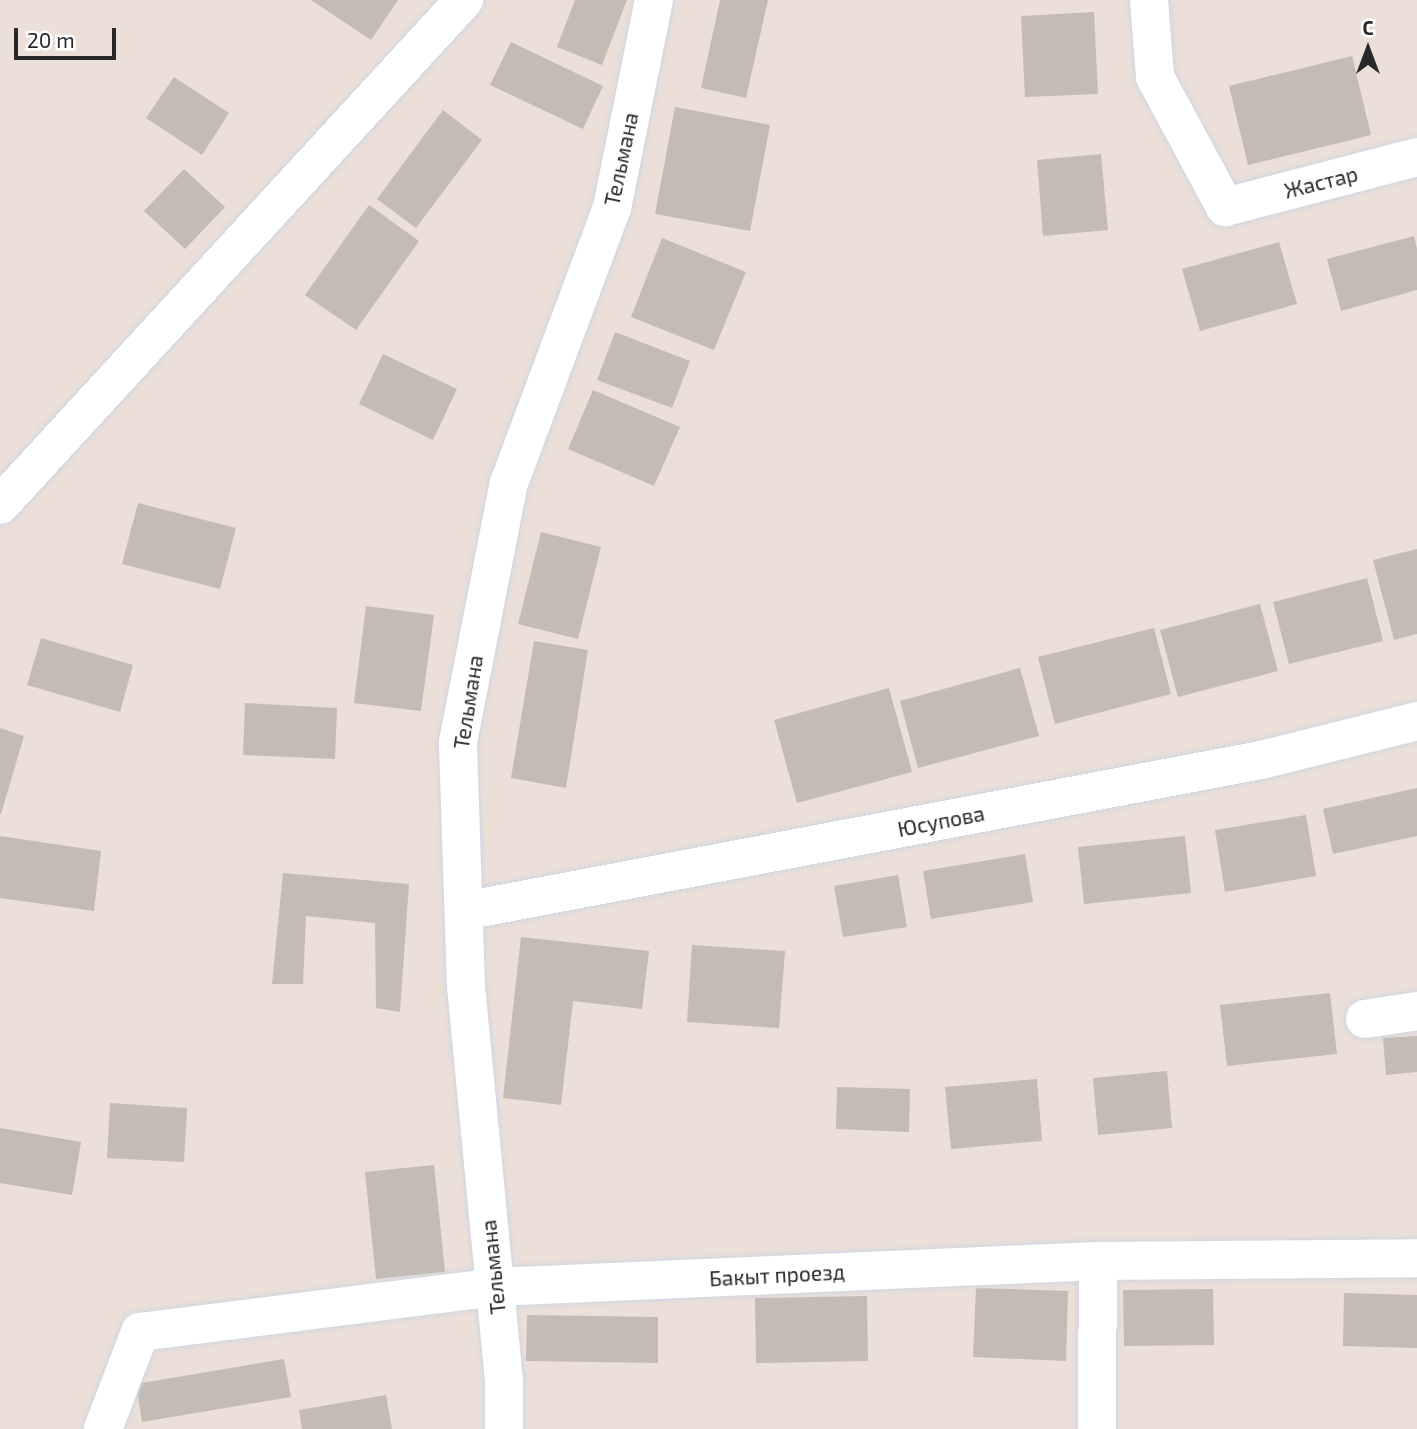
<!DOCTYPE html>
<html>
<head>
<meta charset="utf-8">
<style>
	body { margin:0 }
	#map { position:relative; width:1417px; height:1429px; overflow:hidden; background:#ecdfd8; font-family:"Exo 2",sans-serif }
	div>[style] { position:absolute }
	.building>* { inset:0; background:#c3bbb4 }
	.roads { filter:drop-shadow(0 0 2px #cdd6e3) drop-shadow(0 0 2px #cdd6e3) }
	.minor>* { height:38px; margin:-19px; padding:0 19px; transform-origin:19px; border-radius:19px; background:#fff }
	span { translate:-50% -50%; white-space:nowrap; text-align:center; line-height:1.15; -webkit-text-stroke:6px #fff; paint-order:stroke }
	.street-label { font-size:21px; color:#282828 }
	.north { position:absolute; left:1333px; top:14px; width:70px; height:70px; -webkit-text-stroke:5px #fff; paint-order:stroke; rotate:0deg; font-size:19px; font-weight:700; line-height:28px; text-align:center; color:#282828 }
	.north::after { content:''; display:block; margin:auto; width:24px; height:32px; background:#282828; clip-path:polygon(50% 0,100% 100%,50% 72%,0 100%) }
	.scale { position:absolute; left:14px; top:28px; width:102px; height:32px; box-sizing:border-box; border:4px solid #282828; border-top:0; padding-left:9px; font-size:21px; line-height:24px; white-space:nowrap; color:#282828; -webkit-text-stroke:5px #fff; paint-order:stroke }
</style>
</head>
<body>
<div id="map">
	<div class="building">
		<i style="clip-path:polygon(311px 0,398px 0,371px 40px)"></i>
		<i style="clip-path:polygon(575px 0,627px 0,602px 65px,557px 47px)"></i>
		<i style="clip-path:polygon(720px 0,768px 0,746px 98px,701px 88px)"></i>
		<i style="clip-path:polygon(1094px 12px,1098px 94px,1025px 97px,1021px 16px)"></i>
		<i style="clip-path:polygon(511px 42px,603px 86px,583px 129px,490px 85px)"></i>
		<i style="clip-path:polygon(1352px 56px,1371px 135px,1248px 165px,1229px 86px)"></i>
		<i style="clip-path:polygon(174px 77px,229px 113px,202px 155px,146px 118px)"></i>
		<i style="clip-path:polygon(675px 107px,770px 125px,750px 231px,655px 214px)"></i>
		<i style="clip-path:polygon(443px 110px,482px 140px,416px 228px,377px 199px)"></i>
		<i style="clip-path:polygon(1101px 154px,1108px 230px,1043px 236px,1037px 160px)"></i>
		<i style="clip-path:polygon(184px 169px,225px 207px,185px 249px,144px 211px)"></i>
		<i style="clip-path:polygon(369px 205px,419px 241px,356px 330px,305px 295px)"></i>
		<i style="clip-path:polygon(1414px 236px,1417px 249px,1417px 290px,1341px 311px,1327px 259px)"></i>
		<i style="clip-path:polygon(662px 238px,746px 272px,714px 350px,631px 317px)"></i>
		<i style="clip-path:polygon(1279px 242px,1297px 304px,1200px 331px,1182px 269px)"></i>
		<i style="clip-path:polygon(615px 332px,690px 361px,672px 408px,597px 380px)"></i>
		<i style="clip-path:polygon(383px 354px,457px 389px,433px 440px,359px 404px)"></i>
		<i style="clip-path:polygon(593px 390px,680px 427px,654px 486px,568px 449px)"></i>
		<i style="clip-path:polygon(138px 503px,236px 528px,220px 589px,122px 564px)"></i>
		<i style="clip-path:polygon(541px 532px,601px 547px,578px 639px,518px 624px)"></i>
		<i style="clip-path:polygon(1417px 549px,1417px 634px,1394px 640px,1373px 560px)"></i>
		<i style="clip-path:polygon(1367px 578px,1383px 641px,1289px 664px,1273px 602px)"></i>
		<i style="clip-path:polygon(1260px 604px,1278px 671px,1178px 697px,1160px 630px)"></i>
		<i style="clip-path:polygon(366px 606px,434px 615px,421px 711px,354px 703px)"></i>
		<i style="clip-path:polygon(1154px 628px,1171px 694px,1055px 724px,1038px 657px)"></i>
		<i style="clip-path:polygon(41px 638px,133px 665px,120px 712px,27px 685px)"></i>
		<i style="clip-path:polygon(534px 641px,588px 650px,566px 788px,511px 778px)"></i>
		<i style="clip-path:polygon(1020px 668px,1039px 736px,918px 768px,900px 701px)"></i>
		<i style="clip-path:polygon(889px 688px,912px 772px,797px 803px,774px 720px)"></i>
		<i style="clip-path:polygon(245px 703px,337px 708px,335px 759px,243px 755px)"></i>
		<i style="clip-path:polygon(0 728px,24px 736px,1px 814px,0 814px)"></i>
		<i style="clip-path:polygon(1417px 788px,1417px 836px,1333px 854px,1323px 809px)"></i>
		<i style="clip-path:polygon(1306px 815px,1316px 876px,1225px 892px,1215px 830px)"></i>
		<i style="clip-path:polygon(0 836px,101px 851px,94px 911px,0 898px)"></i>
		<i style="clip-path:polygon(1185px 836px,1191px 893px,1084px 904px,1078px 847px)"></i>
		<i style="clip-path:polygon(1025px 854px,1033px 902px,931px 919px,923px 871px)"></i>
		<i style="clip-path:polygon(283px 873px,409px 884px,400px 1012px,376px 1008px,375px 923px,306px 916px,303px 984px,272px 984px)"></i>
		<i style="clip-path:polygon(898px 875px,907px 927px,843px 937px,834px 886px)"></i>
		<i style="clip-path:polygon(521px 937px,649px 951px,642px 1009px,573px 1001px,561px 1105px,503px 1098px)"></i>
		<i style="clip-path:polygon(692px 945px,785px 951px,779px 1028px,687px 1022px)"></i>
		<i style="clip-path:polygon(1330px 993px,1337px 1054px,1227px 1066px,1220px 1005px)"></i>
		<i style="clip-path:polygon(1417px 1036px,1417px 1072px,1386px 1075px,1383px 1038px)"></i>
		<i style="clip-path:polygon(1167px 1071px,1172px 1128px,1098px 1135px,1093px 1078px)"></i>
		<i style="clip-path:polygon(1037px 1079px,1042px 1141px,951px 1149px,945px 1087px)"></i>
		<i style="clip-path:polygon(837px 1087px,910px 1089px,909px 1132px,836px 1129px)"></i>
		<i style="clip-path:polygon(110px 1103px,187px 1108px,184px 1162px,107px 1158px)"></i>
		<i style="clip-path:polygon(0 1128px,81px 1142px,72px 1195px,0 1183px)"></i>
		<i style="clip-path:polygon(434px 1165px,445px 1272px,376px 1279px,365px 1172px)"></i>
		<i style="clip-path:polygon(976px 1288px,1068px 1291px,1066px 1361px,973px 1357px)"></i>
		<i style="clip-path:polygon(1213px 1289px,1214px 1345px,1124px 1346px,1123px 1290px)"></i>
		<i style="clip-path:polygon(1344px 1293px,1417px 1295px,1417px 1348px,1343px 1346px)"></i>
		<i style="clip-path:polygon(867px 1296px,868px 1361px,756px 1363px,755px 1298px)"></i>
		<i style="clip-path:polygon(527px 1315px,658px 1317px,658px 1363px,526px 1361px)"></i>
		<i style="clip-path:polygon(284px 1359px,291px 1397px,142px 1422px,136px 1384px)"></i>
		<i style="clip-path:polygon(386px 1395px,392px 1429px,302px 1429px,299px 1410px)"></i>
	</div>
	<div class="roads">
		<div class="minor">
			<i style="left:1149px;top:0;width:77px;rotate:85.5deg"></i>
			<i style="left:1155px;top:77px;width:148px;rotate:61.7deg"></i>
			<i style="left:1225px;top:207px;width:198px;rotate:-14.6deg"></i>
			<i style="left:0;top:505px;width:686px;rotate:-47.42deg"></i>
			<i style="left:464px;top:911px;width:811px;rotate:-10.73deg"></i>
			<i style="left:1261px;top:760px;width:161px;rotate:-14deg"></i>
			<i style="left:1365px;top:1019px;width:53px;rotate:-8.7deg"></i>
			<i style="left:103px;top:1429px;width:104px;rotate:-69.1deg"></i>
			<i style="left:140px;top:1332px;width:358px;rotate:-7.2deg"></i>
			<i style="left:495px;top:1287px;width:604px;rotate:-2.47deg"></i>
			<i style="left:1098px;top:1261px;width:319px;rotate:-0.5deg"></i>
			<i style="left:504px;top:1429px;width:48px;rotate:-90deg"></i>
			<i style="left:504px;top:1381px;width:397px;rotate:-95.5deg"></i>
			<i style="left:466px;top:986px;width:244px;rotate:-91.9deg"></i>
			<i style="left:458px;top:742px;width:264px;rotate:-78.9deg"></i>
			<i style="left:509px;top:483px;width:294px;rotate:-69.5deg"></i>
			<i style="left:612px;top:208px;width:212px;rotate:-78.6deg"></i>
			<i style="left:1097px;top:1429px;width:168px;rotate:-89.7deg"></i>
		</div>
	</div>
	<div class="street-label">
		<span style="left:621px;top:159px;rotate:-78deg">Тельмана</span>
		<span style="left:1321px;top:182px;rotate:-14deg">Жастар</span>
		<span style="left:468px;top:702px;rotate:-81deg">Тельмана</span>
		<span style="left:941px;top:821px;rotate:-11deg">Юсупова</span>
		<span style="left:493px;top:1267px;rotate:-96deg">Тельмана</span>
		<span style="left:777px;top:1275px;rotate:-3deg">Бакыт проезд</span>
	</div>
	<div class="north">С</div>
	<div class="scale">20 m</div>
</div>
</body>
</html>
